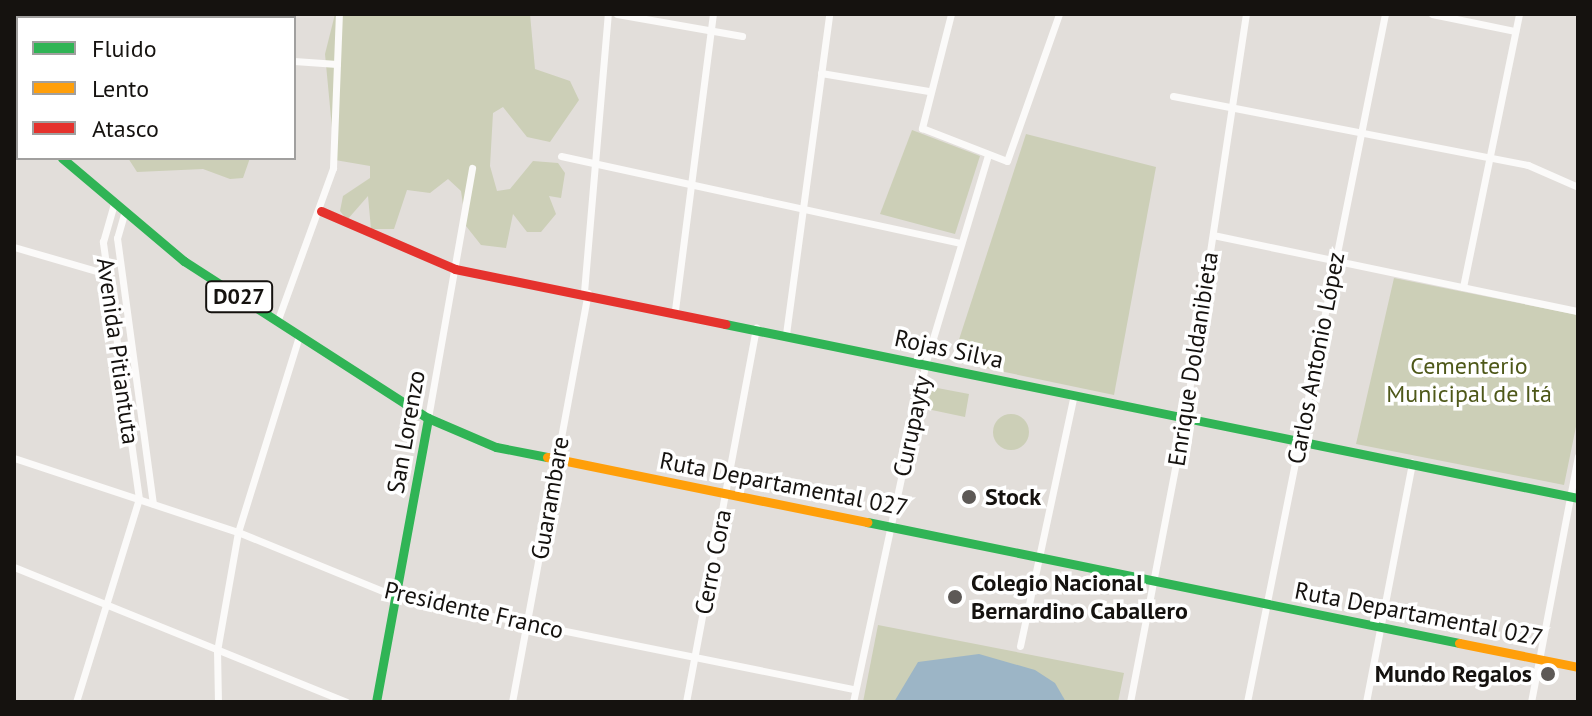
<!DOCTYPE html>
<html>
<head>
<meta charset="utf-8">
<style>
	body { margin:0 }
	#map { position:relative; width:1592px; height:716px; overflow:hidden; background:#e2deda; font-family:"PT Sans",sans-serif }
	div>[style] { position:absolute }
	.green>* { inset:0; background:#cccfb7 }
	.round { border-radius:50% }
	.water>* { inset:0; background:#9cb5c6 }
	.street>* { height:7px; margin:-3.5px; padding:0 3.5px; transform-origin:3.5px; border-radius:3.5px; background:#fbfaf9 }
	.fast>* { height:9px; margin:-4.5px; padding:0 4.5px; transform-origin:4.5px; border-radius:4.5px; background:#30b455 }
	.slow>* { height:9px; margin:-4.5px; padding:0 4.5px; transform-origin:4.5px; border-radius:4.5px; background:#ff9f0a }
	.jam>* { height:9px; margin:-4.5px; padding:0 4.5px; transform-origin:4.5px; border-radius:4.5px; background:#e5322d }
	.dots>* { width:22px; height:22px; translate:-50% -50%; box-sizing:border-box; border:4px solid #fff; border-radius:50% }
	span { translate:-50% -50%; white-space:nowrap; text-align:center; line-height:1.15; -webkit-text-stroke:7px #fff; paint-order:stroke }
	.shield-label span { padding:2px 6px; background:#fff; border:2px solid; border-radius:6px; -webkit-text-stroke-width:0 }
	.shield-label { font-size:22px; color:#15120f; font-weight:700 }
	.street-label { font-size:24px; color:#15120f }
	.park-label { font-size:24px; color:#4e5819 }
	.poi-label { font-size:24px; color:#15120f; font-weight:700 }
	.left { translate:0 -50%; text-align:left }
	.right { translate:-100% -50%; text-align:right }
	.frame { position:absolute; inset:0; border:16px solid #15120f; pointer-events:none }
	.legend { position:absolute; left:16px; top:16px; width:280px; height:144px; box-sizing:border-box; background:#fff; border:2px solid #a1a09f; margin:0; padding:10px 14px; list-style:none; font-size:24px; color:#15120f }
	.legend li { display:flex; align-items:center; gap:16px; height:40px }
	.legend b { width:40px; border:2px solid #a1a09f }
</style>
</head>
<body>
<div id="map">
	<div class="green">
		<i style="clip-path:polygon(335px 14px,530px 14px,535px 69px,570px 81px,579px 100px,550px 142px,527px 137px,503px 107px,493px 113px,490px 166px,497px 191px,510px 189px,533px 161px,558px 163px,565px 173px,561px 198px,549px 196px,556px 214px,541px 232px,527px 232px,513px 214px,506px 248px,481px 245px,466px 226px,461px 191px,448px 179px,430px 193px,407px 190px,394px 229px,371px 229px,368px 196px,347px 220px,340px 211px,343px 196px,370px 178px,370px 166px,335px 160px,325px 54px)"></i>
		<i style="clip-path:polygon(912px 130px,980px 156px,955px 234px,880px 214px)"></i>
		<i style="clip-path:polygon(1026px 134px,1156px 167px,1114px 395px,952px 361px)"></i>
		<i style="clip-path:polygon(128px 158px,250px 158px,243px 178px,230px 179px,203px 169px,137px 172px)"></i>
		<i style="clip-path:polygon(1394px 278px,1578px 315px,1578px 417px,1564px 485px,1356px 444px)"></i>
		<i style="clip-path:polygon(932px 387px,969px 394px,965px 417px,927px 409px)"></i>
		<i class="round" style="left:993px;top:414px;width:36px;height:36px"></i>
		<i style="clip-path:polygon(878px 625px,1124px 673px,1118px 702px,863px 702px)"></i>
	</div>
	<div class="water">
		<i style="clip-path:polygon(979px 654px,1035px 670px,1055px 683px,1066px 702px,894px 702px,918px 662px)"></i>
	</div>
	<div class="street">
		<i style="left:617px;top:14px;width:127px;rotate:10deg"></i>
		<i style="left:951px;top:14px;width:118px;rotate:104.3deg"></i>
		<i style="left:922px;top:128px;width:91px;rotate:21.2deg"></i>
		<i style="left:1007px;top:161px;width:156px;rotate:-70.5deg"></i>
		<i style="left:1432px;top:14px;width:85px;rotate:11.6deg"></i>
		<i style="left:294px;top:61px;width:43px;rotate:4deg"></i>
		<i style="left:821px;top:73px;width:109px;rotate:9.5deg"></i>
		<i style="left:1173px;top:96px;width:362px;rotate:11deg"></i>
		<i style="left:1528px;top:165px;width:55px;rotate:23.7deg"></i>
		<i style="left:561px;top:156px;width:407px;rotate:12.3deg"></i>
		<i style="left:124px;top:214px;width:25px;rotate:106deg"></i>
		<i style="left:117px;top:238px;width:268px;rotate:82.3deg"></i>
		<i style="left:1213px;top:235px;width:373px;rotate:11.8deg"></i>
		<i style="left:14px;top:247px;width:97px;rotate:16.2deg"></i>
		<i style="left:1463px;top:287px;width:279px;rotate:-78.4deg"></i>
		<i style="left:584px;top:292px;width:279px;rotate:-85.1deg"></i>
		<i style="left:675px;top:310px;width:298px;rotate:-82.7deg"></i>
		<i style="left:277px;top:322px;width:164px;rotate:-70deg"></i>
		<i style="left:333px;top:168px;width:154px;rotate:-87.8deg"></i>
		<i style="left:786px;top:334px;width:323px;rotate:-82.3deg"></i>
		<i style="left:428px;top:418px;width:254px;rotate:-80deg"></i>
		<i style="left:14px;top:458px;width:236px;rotate:18.3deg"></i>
		<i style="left:238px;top:532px;width:172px;rotate:22.2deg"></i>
		<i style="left:397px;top:597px;width:467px;rotate:11.4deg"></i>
		<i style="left:14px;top:567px;width:359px;rotate:22.1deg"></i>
		<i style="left:1020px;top:646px;width:257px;rotate:-77.9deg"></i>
		<i style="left:76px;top:702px;width:213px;rotate:-72.8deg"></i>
		<i style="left:139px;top:499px;width:260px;rotate:-98deg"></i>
		<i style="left:103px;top:242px;width:40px;rotate:-74deg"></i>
		<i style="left:218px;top:702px;width:51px;rotate:-91.1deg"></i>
		<i style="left:217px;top:651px;width:121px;rotate:-80deg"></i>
		<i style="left:238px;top:532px;width:205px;rotate:-72.7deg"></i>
		<i style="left:512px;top:702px;width:416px;rotate:-79.5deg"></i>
		<i style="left:686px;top:702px;width:381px;rotate:-79.4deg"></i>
		<i style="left:853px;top:702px;width:345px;rotate:-77.9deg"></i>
		<i style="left:925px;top:365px;width:219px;rotate:-73.3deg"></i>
		<i style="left:1130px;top:702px;width:290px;rotate:-79.1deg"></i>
		<i style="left:1185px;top:417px;width:408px;rotate:-81.4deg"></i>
		<i style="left:1247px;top:702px;width:702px;rotate:-78.66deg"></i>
		<i style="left:1366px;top:702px;width:244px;rotate:-79.1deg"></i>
		<i style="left:1531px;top:702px;width:250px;rotate:-79.2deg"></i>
	</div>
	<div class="fast">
		<i style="left:14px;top:115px;width:6px;rotate:45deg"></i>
		<i style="left:62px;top:158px;width:160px;rotate:40.2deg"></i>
		<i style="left:184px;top:261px;width:290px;rotate:32.8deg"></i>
		<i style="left:428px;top:418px;width:74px;rotate:23.1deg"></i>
		<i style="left:496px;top:447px;width:52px;rotate:11.1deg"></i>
		<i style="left:725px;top:324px;width:871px;rotate:11.53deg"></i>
		<i style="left:867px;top:522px;width:604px;rotate:11.55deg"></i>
		<i style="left:376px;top:702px;width:289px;rotate:-79.6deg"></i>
	</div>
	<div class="slow">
		<i style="left:547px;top:457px;width:327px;rotate:11.5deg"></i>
		<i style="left:1459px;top:643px;width:121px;rotate:11.4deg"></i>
	</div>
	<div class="jam">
		<i style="left:321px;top:211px;width:146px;rotate:23.4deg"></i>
		<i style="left:455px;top:269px;width:276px;rotate:11.5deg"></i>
	</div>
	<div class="dots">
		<i style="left:969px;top:497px;background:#5d5956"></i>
		<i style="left:955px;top:597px;background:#5d5956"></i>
		<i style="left:1548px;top:674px;background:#5d5956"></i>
	</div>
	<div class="shield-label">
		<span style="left:239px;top:297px">D027</span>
	</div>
	<div class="street-label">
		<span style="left:949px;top:349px;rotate:12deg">Rojas Silva</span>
		<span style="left:118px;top:351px;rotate:82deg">Avenida Pitiantuta</span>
		<span style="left:1316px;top:358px;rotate:-79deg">Carlos Antonio López</span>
		<span style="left:1193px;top:359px;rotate:-81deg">Enrique Doldanibieta</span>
		<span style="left:912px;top:426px;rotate:-78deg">Curupayty</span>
		<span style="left:406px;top:432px;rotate:-80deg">San Lorenzo</span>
		<span style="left:784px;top:484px;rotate:11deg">Ruta Departamental 027</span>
		<span style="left:550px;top:498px;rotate:-80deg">Guarambare</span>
		<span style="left:713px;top:562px;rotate:-79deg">Cerro Cora</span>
		<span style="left:474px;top:610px;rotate:13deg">Presidente Franco</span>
		<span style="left:1419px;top:614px;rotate:11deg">Ruta Departamental 027</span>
	</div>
	<div class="park-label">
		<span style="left:1469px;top:380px">Cementerio<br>Municipal de Itá</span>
	</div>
	<div class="poi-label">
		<span class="left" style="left:985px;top:497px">Stock</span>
		<span class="left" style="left:971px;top:597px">Colegio Nacional<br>Bernardino Caballero</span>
		<span class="right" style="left:1532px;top:674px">Mundo Regalos</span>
	</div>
	<div class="frame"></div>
	<ul class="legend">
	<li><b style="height:10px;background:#30b455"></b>Fluido</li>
	<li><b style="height:10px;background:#ff9f0a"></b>Lento</li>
	<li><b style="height:10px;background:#e5322d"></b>Atasco</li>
	</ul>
</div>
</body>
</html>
